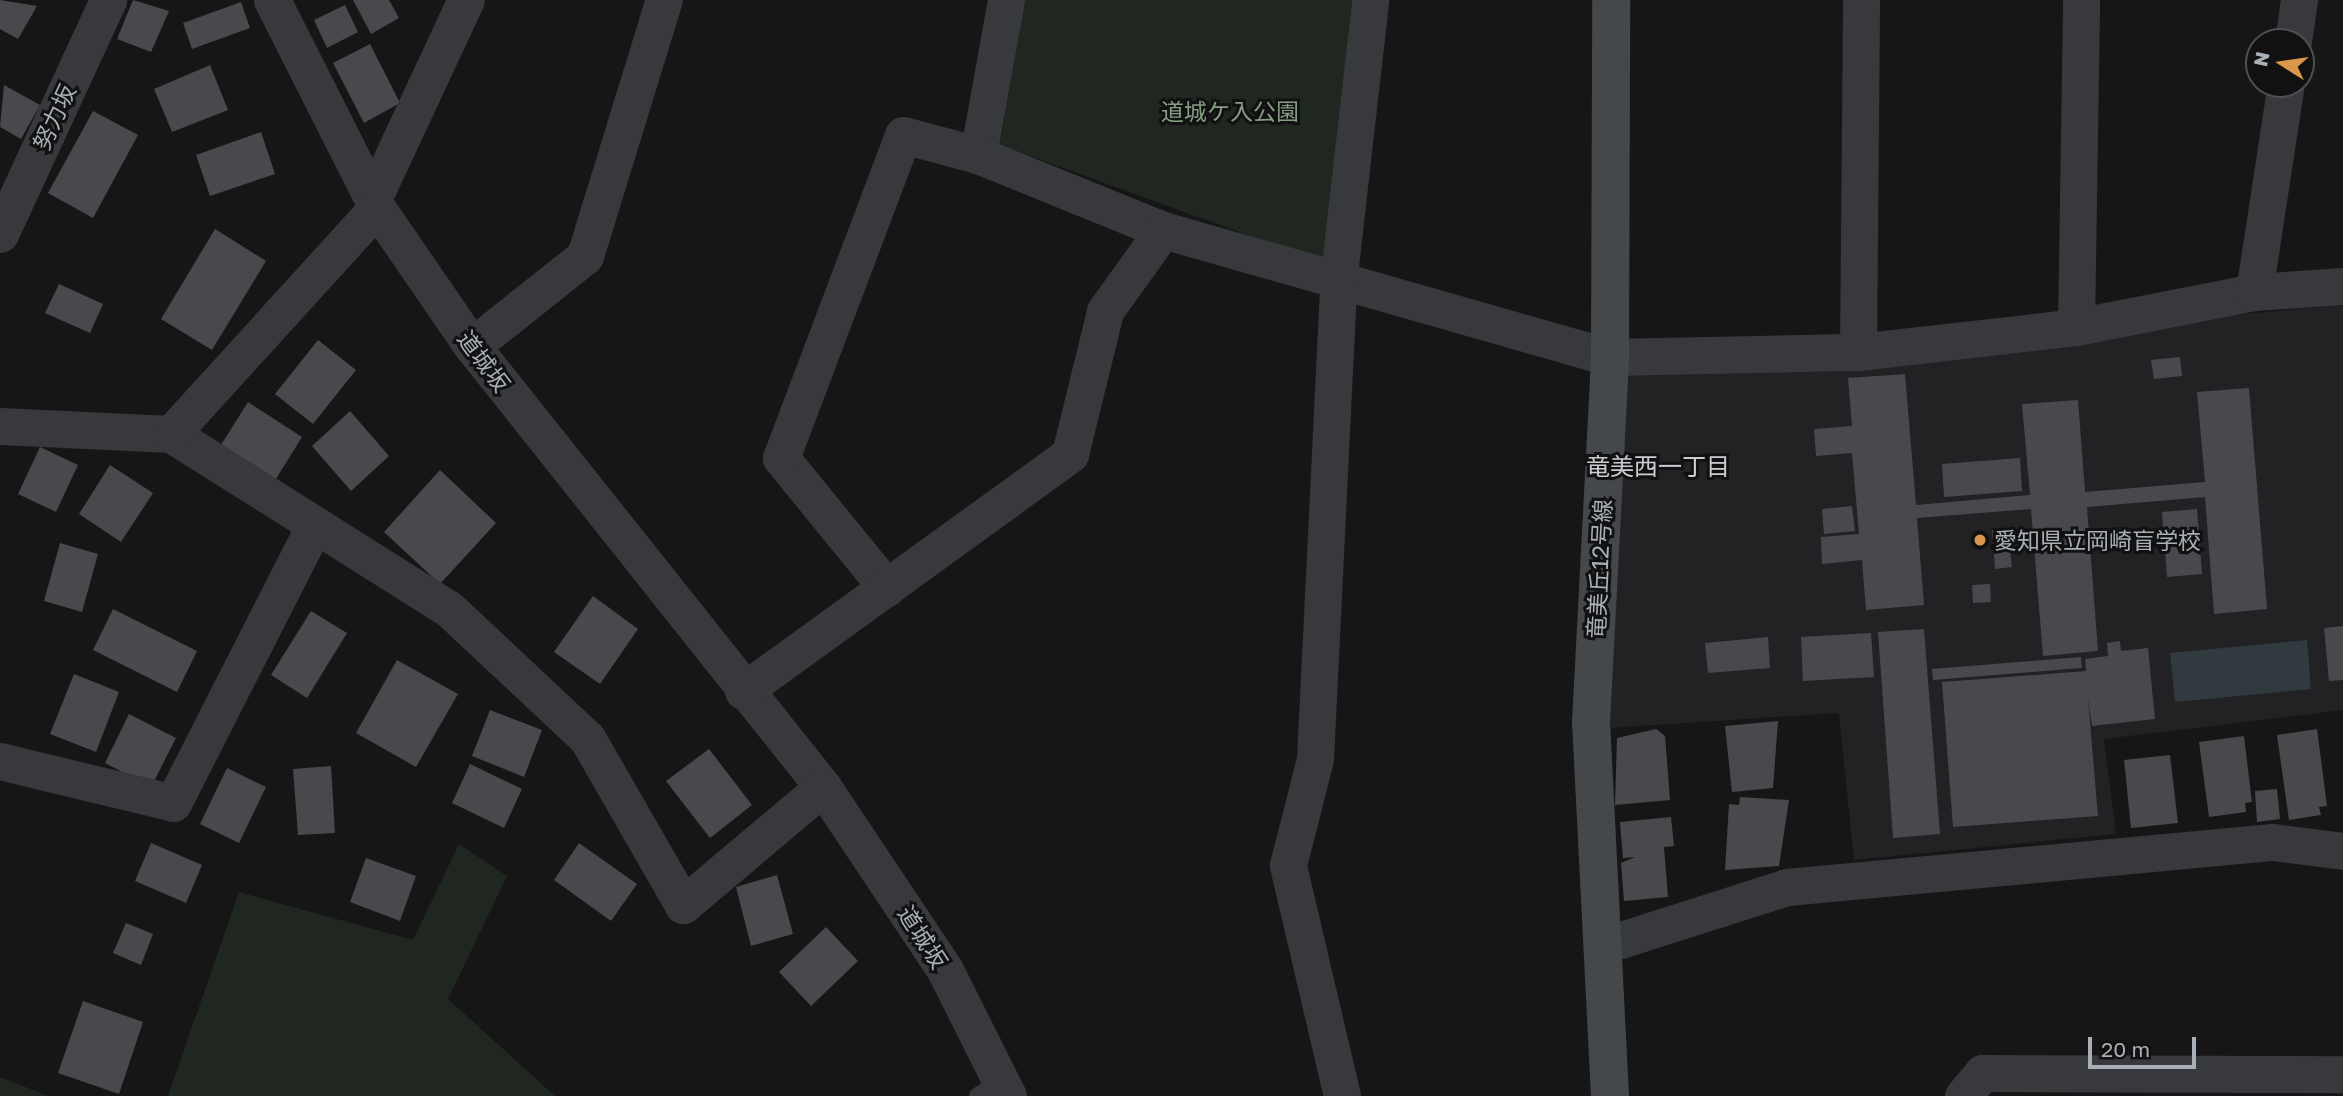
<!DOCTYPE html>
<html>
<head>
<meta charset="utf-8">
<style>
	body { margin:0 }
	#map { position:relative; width:2343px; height:1096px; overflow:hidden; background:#161617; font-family:"Golos Text","Noto Sans JP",sans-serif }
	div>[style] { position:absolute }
	.built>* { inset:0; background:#222224 }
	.green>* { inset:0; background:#202720 }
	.water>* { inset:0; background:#313a3e }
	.building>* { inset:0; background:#48494c }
	.lane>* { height:19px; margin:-9.5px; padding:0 9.5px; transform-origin:9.5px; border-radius:9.5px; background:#37393c }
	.street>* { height:37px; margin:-18.5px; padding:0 18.5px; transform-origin:18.5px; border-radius:18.5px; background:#37393c }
	.secondary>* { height:38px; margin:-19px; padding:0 19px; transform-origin:19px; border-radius:19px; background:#45484b }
	.dots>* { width:19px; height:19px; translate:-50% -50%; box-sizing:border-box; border:4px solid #111112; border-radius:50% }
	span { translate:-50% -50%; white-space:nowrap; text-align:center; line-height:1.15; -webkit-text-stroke:6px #111112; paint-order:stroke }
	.park-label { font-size:23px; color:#859e83 }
	.street-label { font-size:23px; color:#a9afb6 }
	.poi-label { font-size:23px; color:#a9afb6 }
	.left { translate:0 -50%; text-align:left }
	.neighbourhood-label { font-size:24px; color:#cacdd2 }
	.north { position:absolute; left:2245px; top:28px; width:70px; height:70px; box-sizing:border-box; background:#111112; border:2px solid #4e5054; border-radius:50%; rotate:282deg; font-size:19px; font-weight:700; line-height:28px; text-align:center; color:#a9afb6 }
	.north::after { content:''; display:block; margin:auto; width:24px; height:32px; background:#da974b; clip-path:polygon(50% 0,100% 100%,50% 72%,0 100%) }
	.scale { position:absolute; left:2088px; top:1037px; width:108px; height:32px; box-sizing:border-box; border:4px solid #a9afb6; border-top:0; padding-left:9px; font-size:21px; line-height:24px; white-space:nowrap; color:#a9afb6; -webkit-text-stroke:5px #111112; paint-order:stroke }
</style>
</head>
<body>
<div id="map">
	<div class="built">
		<i style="clip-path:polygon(2343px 305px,2343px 710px,2104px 739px,2116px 834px,1854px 860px,1839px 713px,1610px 728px,1623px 369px)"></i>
	</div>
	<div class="green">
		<i style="clip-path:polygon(1025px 0,1352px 0,1324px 263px,1000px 145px)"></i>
		<i style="clip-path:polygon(459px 844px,507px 876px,448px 999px,555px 1096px,168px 1096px,239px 892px,413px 940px)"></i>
		<i style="clip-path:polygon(0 1078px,3px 1078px,48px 1096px,0 1096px)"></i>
	</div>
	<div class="water">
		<i style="clip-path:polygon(2307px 640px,2311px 689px,2175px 702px,2170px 653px)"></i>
	</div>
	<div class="building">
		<i style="clip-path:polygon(0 0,37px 6px,18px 39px,0 29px)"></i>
		<i style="clip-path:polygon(133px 0,169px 11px,151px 52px,117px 39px)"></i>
		<i style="clip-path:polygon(353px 0,389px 0,399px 18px,371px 34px)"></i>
		<i style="clip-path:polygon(241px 2px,250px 28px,192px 49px,183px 23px)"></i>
		<i style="clip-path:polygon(345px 5px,358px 32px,327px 48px,314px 20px)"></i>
		<i style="clip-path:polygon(370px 44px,400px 103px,364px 123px,333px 63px)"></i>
		<i style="clip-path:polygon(210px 65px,228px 110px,172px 132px,154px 89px)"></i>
		<i style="clip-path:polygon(4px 85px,40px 105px,21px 139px,0 127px)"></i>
		<i style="clip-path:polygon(93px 111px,138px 135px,93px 218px,48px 193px)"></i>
		<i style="clip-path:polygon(261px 132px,275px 174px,210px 196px,196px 155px)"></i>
		<i style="clip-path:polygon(215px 229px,266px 261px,212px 350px,161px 319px)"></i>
		<i style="clip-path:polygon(59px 284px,103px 304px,90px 333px,45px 313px)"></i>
		<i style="clip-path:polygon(318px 340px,356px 370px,313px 424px,275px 394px)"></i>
		<i style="clip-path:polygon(2180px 357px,2182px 376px,2154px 379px,2151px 360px)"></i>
		<i style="clip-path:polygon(1905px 374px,1916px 505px,2030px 495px,2022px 404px,2078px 400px,2085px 492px,2205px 482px,2197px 392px,2249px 388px,2267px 609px,2214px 614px,2205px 497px,2087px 507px,2098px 651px,2043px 656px,2031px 509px,1917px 518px,1924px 605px,1866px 610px,1862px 560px,1822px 564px,1821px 537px,1859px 534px,1852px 453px,1816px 456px,1814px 429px,1852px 426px,1848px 378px)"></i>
		<i style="clip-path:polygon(248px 402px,302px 437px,274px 482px,219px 448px)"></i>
		<i style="clip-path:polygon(350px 411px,389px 456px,351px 491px,312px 446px)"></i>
		<i style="clip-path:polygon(40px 447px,78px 465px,56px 512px,18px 494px)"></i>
		<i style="clip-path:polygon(2020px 458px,2022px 491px,1944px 497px,1942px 464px)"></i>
		<i style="clip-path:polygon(110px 465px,153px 493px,121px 542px,79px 514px)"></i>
		<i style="clip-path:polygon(440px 470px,496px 523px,440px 584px,384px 532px)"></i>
		<i style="clip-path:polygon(1852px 506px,1855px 531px,1824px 534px,1822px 509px)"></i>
		<i style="clip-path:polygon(2197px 509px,2202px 574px,2167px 577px,2162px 512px)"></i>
		<i style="clip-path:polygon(2008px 529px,2012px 567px,1995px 569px,1992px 530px)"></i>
		<i style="clip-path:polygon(60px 543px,98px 554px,82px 612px,44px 601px)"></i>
		<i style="clip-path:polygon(1990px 584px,1991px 602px,1973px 603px,1972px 585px)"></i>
		<i style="clip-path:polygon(593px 596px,638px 629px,600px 684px,554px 652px)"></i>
		<i style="clip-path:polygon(113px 609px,197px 651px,177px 692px,93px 650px)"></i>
		<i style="clip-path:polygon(311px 611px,347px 633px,307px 698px,271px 675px)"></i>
		<i style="clip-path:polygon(2343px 626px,2343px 680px,2329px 681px,2324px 628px)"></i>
		<i style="clip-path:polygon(1924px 629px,1940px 834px,1893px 838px,1878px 632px)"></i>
		<i style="clip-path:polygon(1871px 633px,1874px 677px,1803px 681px,1801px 637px)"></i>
		<i style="clip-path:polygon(1768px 637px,1770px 668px,1708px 673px,1705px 643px)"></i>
		<i style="clip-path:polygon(2120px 641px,2121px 651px,2148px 648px,2155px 719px,2092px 726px,2088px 698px,2098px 816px,1953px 827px,1942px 682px,2086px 671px,2085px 659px,2108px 656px,2107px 643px)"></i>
		<i style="clip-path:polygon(2081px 657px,2082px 668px,1933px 680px,1932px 669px)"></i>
		<i style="clip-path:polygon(397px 660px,458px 694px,416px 767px,356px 733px)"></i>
		<i style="clip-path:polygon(74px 674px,119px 692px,96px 752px,50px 734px)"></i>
		<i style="clip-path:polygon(490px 710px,542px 730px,524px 777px,472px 756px)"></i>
		<i style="clip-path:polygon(129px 714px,176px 738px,151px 787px,105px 763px)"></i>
		<i style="clip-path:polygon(1778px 721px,1773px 788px,1732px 792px,1725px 726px)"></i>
		<i style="clip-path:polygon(1656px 729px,1665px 736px,1670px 800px,1615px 805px,1617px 738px)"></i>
		<i style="clip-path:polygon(2317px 729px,2327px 806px,2319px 807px,2321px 815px,2289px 820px,2277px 735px)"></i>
		<i style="clip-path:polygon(2244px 736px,2252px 802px,2245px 803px,2246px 812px,2209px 817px,2199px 742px)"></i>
		<i style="clip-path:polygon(709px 749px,752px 805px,710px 838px,666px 781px)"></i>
		<i style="clip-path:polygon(2170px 755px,2178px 823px,2131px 828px,2124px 760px)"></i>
		<i style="clip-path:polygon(470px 764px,522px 789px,504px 828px,452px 803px)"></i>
		<i style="clip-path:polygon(331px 766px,335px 833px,298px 835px,293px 769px)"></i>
		<i style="clip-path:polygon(227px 768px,266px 787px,239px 843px,200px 824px)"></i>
		<i style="clip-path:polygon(2277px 789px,2280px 819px,2257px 822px,2255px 791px)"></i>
		<i style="clip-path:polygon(1740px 797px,1789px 800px,1779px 866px,1725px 870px,1729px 804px,1739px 805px)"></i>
		<i style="clip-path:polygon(1671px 817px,1674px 846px,1664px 847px,1668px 897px,1624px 901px,1621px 863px,1635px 857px,1623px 858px,1620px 822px)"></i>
		<i style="clip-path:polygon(151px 843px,202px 865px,186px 903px,135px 881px)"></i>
		<i style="clip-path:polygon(579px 843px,637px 884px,611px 921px,554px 880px)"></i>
		<i style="clip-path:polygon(366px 858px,416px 876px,400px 921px,350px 902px)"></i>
		<i style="clip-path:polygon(777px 875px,793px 934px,751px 946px,736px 887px)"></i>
		<i style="clip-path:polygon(126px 923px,153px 934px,141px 965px,113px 953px)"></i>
		<i style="clip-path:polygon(826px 927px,858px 961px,811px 1006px,779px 972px)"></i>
		<i style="clip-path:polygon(83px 1001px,143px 1022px,119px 1094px,58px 1073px)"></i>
	</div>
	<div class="lane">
		<i style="left:978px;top:1096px;width:27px;rotate:-31deg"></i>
	</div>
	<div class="street">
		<i style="left:272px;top:0;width:233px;rotate:63.2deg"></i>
		<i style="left:377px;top:208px;width:168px;rotate:55.5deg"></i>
		<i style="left:472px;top:346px;width:564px;rotate:51.48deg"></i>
		<i style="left:823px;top:787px;width:220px;rotate:56.3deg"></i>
		<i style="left:945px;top:970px;width:141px;rotate:63.4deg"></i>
		<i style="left:1006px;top:0;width:158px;rotate:100.2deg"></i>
		<i style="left:978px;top:155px;width:200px;rotate:22.1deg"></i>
		<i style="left:1163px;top:230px;width:465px;rotate:15.9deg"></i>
		<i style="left:1610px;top:357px;width:248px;rotate:-1.2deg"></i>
		<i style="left:1858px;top:352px;width:219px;rotate:-6.5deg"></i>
		<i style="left:2076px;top:327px;width:181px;rotate:-11.1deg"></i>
		<i style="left:2254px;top:292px;width:89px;rotate:-3.9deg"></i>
		<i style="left:2293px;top:42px;width:42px;rotate:-81.9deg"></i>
		<i style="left:377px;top:208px;width:10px;rotate:-114deg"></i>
		<i style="left:373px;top:199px;width:220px;rotate:-65deg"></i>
		<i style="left:0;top:234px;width:258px;rotate:-65.2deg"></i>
		<i style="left:2254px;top:292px;width:210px;rotate:-81.3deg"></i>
		<i style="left:2076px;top:327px;width:327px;rotate:-89.1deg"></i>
		<i style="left:472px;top:346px;width:144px;rotate:-38.5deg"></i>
		<i style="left:585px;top:256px;width:268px;rotate:-72.9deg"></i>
		<i style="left:1858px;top:352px;width:352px;rotate:-89.5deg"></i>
		<i style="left:0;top:426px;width:171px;rotate:2.7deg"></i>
		<i style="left:171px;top:434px;width:328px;rotate:32.2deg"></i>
		<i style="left:449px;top:609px;width:189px;rotate:43.1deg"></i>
		<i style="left:587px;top:738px;width:193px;rotate:60.1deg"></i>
		<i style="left:683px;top:905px;width:183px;rotate:-40.1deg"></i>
		<i style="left:171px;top:434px;width:306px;rotate:-47.7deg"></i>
		<i style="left:887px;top:588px;width:168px;rotate:-129.2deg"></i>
		<i style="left:781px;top:458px;width:345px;rotate:-69.3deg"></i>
		<i style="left:903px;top:135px;width:78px;rotate:14.9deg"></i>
		<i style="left:743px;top:691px;width:404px;rotate:-35.9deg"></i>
		<i style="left:1070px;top:454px;width:147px;rotate:-76.2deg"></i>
		<i style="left:1105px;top:311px;width:100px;rotate:-54.4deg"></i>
		<i style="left:0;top:761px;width:178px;rotate:13.6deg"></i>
		<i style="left:173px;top:803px;width:311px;rotate:-63deg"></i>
		<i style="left:1602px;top:946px;width:194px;rotate:-17.7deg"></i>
		<i style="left:1787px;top:887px;width:488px;rotate:-5.3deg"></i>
		<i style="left:2273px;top:842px;width:71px;rotate:7.3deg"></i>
		<i style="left:1342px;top:1096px;width:237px;rotate:-103.2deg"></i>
		<i style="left:1288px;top:865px;width:109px;rotate:-75.7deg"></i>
		<i style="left:1315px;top:759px;width:477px;rotate:-87.2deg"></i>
		<i style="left:1338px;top:283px;width:285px;rotate:-83.5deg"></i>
		<i style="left:1963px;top:1096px;width:30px;rotate:-50deg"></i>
		<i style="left:1982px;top:1073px;width:361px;rotate:0.2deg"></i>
	</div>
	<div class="secondary">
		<i style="left:1610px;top:1096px;width:373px;rotate:-92.9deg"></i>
		<i style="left:1591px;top:723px;width:366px;rotate:-87deg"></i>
		<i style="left:1610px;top:357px;width:357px;rotate:-89.8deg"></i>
	</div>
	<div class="dots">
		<i style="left:1980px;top:540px;background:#da974b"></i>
	</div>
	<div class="park-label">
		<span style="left:1230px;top:111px">道城ケ入公園</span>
	</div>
	<div class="street-label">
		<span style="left:54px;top:117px;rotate:-65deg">努力坂</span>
		<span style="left:484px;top:361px;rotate:53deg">道城坂</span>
		<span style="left:1599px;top:569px;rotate:-87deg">竜美丘12号線</span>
		<span style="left:923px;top:937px;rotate:57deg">道城坂</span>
	</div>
	<div class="poi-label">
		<span class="left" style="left:1994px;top:540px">愛知県立岡崎盲学校</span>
	</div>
	<div class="neighbourhood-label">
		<span style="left:1658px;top:466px">竜美西一丁目</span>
	</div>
	<div class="north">N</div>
	<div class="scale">20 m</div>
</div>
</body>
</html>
